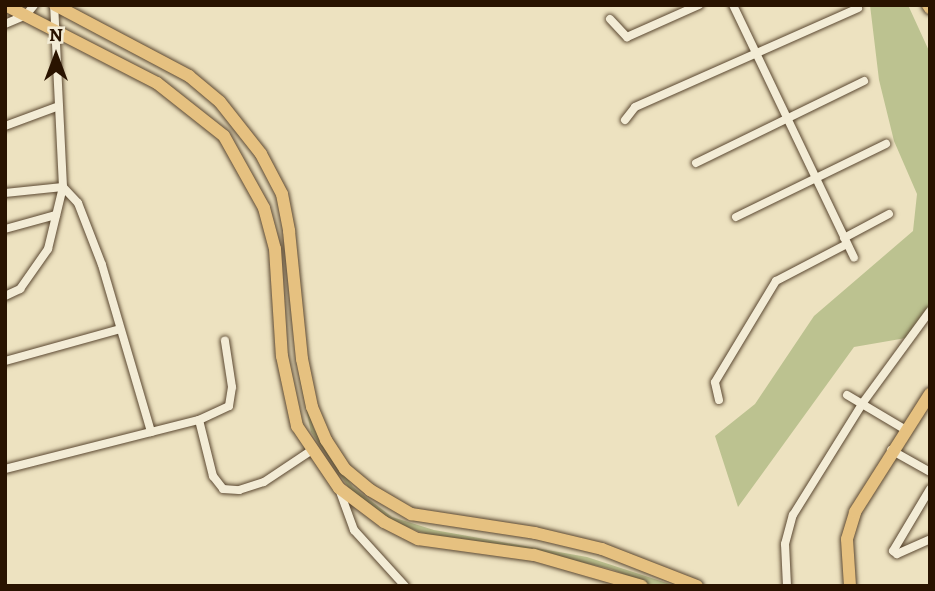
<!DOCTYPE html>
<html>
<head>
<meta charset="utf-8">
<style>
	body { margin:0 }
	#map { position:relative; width:935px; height:591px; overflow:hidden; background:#ede2c0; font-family:Alegreya,serif }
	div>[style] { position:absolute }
	.green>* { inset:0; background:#bcc290 }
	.roads { filter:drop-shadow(0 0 2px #5a4730) drop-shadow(0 0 2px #5a4730) }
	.street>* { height:8px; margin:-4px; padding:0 4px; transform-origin:4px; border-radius:4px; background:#f3ecd6 }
	.primary>* { height:12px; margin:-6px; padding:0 6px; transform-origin:6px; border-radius:6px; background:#e6c180 }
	span { translate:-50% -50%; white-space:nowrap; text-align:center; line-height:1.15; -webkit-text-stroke:6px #f3ecd6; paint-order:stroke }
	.frame { position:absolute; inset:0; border:7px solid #291300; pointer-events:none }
	.north { position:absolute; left:21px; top:21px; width:70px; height:70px; -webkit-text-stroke:5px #f3ecd6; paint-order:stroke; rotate:0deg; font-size:19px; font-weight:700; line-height:28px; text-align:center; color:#291300 }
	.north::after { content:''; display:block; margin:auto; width:24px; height:32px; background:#291300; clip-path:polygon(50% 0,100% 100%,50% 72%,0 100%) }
</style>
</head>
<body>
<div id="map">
	<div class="green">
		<i style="clip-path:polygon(870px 5px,908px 5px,930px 53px,930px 305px,906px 338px,854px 347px,738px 507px,715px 436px,755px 404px,814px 316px,913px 231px,917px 194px,894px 141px,879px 80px)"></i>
		<i style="clip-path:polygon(298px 371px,314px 429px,353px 487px,392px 517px,434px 530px,587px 557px,676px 586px,653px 586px,611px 569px,537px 552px,434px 537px,388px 520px,351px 491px,311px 432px)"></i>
	</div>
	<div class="roads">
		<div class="street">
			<i style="left:733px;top:5px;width:280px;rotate:64.4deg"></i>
			<i style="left:610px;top:19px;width:25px;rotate:47deg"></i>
			<i style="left:627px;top:37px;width:79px;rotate:-24deg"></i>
			<i style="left:5px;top:24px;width:23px;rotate:-23deg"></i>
			<i style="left:26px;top:15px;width:13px;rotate:-51deg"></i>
			<i style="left:625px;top:120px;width:16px;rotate:-52deg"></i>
			<i style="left:635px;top:107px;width:244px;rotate:-23.9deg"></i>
			<i style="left:5px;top:126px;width:54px;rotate:-20.4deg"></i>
			<i style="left:696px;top:163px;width:187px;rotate:-26deg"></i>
			<i style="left:5px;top:193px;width:58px;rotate:-5.9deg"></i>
			<i style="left:63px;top:187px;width:22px;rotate:47deg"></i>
			<i style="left:78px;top:203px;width:66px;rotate:68.8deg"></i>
			<i style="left:102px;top:265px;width:174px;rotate:73.6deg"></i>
			<i style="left:736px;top:217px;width:167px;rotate:-26deg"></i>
			<i style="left:5px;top:229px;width:53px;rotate:-15.4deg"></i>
			<i style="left:844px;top:238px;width:51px;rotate:-28.1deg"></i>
			<i style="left:5px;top:296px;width:17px;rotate:-25deg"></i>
			<i style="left:20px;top:289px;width:49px;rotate:-55deg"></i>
			<i style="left:48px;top:249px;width:64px;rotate:-76.4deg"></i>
			<i style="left:63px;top:187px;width:182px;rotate:-92.8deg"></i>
			<i style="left:5px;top:361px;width:119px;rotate:-15.5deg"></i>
			<i style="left:847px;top:395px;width:69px;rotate:30.7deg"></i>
			<i style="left:719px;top:400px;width:18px;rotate:-103deg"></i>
			<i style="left:715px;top:382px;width:118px;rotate:-58.9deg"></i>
			<i style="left:776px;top:281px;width:80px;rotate:-27.5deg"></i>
			<i style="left:199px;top:420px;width:58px;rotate:76deg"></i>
			<i style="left:213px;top:476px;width:16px;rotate:52deg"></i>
			<i style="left:223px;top:489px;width:16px;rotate:4deg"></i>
			<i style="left:239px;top:490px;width:26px;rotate:-18deg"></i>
			<i style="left:264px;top:482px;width:58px;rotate:-33.7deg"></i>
			<i style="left:891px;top:450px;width:45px;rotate:29.4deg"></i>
			<i style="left:5px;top:469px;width:200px;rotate:-14.2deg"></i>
			<i style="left:199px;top:420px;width:33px;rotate:-25deg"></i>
			<i style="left:229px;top:406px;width:19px;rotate:-81deg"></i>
			<i style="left:232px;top:387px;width:47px;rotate:-98.7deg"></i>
			<i style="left:339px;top:489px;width:44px;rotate:69.9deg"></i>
			<i style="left:354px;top:530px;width:76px;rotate:47.7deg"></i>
			<i style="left:930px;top:489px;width:72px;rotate:120.8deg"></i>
			<i style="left:893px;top:551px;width:5px;rotate:37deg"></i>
			<i style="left:897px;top:554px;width:36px;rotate:-24deg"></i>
			<i style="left:787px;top:586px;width:42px;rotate:-92.7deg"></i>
			<i style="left:785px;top:544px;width:30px;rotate:-75deg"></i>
			<i style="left:793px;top:515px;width:131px;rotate:-58.1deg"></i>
			<i style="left:862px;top:404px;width:115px;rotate:-53.8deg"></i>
		</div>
		<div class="primary">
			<i style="left:5px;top:5px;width:171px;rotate:27.2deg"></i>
			<i style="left:157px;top:83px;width:85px;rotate:38.3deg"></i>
			<i style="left:224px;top:136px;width:82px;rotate:60.9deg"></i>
			<i style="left:264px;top:208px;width:42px;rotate:75deg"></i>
			<i style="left:275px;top:249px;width:107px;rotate:86.3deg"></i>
			<i style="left:282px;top:356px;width:72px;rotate:77.9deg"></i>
			<i style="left:297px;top:426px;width:75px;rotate:55.9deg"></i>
			<i style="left:339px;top:488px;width:56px;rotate:37.1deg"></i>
			<i style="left:384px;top:522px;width:38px;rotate:27deg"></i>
			<i style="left:418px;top:539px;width:117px;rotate:7.9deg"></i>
			<i style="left:534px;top:555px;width:112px;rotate:16deg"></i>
			<i style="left:55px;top:5px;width:152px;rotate:27.9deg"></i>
			<i style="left:189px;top:76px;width:40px;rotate:40deg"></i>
			<i style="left:220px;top:102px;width:66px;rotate:51.7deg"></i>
			<i style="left:261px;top:154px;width:45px;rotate:62.3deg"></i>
			<i style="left:282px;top:194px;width:38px;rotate:79deg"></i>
			<i style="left:289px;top:231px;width:129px;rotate:84.2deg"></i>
			<i style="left:302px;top:359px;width:49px;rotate:78.2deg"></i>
			<i style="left:312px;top:407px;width:36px;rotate:67deg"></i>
			<i style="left:326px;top:440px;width:35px;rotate:57deg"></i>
			<i style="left:345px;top:469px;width:33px;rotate:40deg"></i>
			<i style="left:370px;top:490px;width:48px;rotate:30.3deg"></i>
			<i style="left:411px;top:514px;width:125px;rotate:8.7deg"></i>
			<i style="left:535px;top:533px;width:69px;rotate:13.4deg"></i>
			<i style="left:602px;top:549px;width:102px;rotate:21.3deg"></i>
			<i style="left:928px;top:5px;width:4px;rotate:56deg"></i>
			<i style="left:850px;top:586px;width:47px;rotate:-93.7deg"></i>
			<i style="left:847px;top:539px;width:28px;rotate:-73deg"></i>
			<i style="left:855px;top:512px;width:140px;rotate:-57.6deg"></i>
		</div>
	</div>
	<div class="frame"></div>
	<div class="north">N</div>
</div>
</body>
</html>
